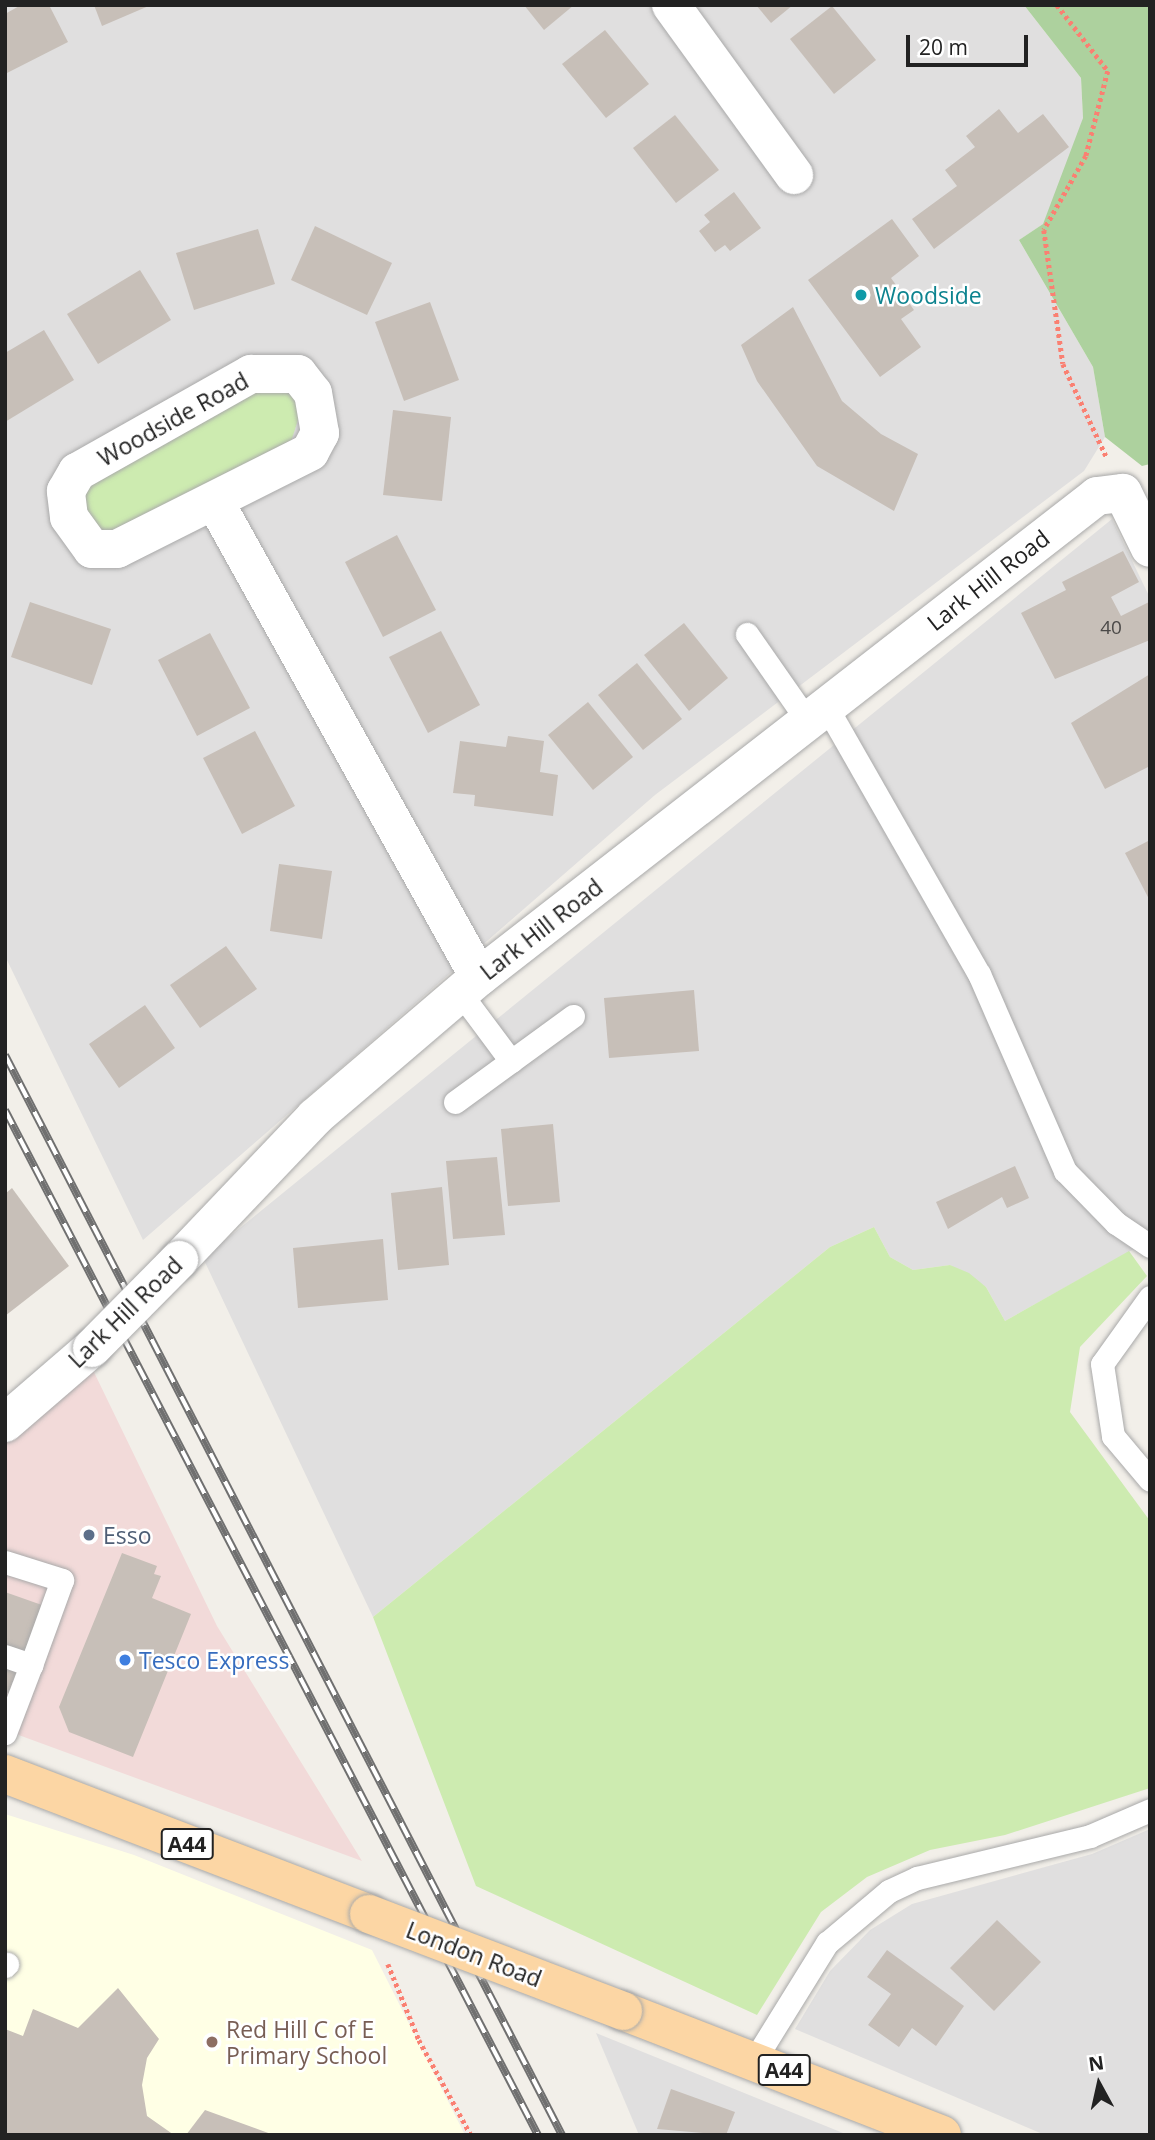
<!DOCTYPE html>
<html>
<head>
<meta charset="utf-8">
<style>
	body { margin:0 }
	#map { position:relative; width:1155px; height:2140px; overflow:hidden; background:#f2efe9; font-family:"Open Sans",sans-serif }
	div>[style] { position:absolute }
	.residential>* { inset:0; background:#e0dfdf }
	.commercial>* { inset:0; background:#f2dad9 }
	.education>* { inset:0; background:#ffffe5 }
	.grass>* { inset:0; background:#cdebb0 }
	.forest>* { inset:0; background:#add19e }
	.building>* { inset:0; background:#c7bfb8 }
	.path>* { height:4.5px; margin-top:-2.25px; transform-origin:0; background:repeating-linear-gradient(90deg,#fa8072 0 3.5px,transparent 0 7px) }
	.roads { filter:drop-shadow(0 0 2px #a9a9a9) drop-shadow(0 0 2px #a9a9a9) }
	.lane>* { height:23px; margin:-11.5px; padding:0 11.5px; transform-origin:11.5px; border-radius:11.5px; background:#fff }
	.street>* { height:38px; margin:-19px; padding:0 19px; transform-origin:19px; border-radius:19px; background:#fff }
	.primary>* { height:38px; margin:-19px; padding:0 19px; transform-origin:19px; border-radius:19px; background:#fcd6a4 }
	.rail>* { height:8px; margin-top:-4px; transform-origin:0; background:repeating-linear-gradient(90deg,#fff 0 16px,#707070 0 32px); box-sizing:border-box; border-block:2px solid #707070 }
	.bridges { filter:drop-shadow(0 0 2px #a9a9a9) drop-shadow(0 0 2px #a9a9a9) }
	.street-bridge>* { height:38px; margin:-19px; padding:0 19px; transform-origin:19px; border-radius:19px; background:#fff }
	.primary-bridge>* { height:38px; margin:-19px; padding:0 19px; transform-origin:19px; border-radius:19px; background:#fcd6a4 }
	.dots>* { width:19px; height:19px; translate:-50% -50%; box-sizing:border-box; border:4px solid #fff; border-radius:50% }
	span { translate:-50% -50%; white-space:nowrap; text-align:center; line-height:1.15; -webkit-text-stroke:5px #fff; paint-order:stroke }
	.number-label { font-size:19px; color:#4b4948 }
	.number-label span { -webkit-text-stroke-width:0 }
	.shield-label span { padding:2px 5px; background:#fff; border:2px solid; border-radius:5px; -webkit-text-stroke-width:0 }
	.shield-label { font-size:21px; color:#222; font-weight:700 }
	.culture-label { font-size:23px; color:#0d838f }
	.left { translate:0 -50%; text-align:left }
	.street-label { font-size:23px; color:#222 }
	.service-label { font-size:23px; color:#4e5e75 }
	.shop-label { font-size:23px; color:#366cbe }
	.education-label { font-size:23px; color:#785e54 }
	.frame { position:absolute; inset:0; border:7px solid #222; pointer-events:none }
	.north { position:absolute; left:1064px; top:2049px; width:70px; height:70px; -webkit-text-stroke:5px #fff; paint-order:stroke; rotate:352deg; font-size:19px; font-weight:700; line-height:28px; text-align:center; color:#222 }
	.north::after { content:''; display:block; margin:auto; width:24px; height:32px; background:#222; clip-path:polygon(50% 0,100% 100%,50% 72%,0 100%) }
	.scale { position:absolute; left:906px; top:35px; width:122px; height:32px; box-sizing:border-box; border:4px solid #222; border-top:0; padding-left:9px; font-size:21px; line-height:24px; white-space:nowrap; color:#222; -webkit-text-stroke:5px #fff; paint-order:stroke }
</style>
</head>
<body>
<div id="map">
	<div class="residential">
		<i style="clip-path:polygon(5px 5px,1024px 5px,1081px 78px,1083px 118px,1075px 148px,1043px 224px,1019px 240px,1093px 367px,1105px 437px,1084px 471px,655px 795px,143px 1240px,5px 956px)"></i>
		<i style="clip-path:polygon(1112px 519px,1150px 598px,1150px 1240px,1005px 1321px,986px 1287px,950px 1265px,913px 1270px,890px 1257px,874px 1227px,830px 1247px,373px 1617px,203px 1258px)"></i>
		<i style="clip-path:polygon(1150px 1829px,1150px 2135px,1045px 2135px,795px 2029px,830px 1971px,870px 1930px,912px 1904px,1092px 1854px)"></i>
		<i style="clip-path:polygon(596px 2033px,848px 2135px,639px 2135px)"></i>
	</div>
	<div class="commercial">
		<i style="clip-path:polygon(91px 1366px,217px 1626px,362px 1861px,5px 1730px,5px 1443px)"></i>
	</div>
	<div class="education">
		<i style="clip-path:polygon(5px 1814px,134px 1855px,372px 1950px,465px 2135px,5px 2135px)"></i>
	</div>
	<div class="grass">
		<i style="clip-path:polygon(257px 384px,294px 394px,299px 417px,289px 448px,113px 536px,83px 521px,85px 479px)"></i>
		<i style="clip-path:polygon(874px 1227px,890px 1257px,913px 1270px,950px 1265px,969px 1273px,986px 1287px,1005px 1321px,1129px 1251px,1147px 1276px,1080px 1347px,1070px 1412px,1150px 1521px,1150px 1788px,1005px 1835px,930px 1850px,867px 1877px,821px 1912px,757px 2015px,476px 1886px,373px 1617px,830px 1247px)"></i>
	</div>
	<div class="forest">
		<i style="clip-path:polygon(1024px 5px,1150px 5px,1150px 464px,1142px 466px,1105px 437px,1093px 367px,1019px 240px,1043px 224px,1083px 118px,1081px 78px)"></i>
	</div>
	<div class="building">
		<i style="clip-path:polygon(21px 5px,49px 5px,68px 42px,5px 74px,5px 14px)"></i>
		<i style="clip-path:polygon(94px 5px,151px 5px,102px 26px)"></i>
		<i style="clip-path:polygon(524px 5px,574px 5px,544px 30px)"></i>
		<i style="clip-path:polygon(756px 5px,793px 5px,771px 23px)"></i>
		<i style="clip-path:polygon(832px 6px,876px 60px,834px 94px,790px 39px)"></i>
		<i style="clip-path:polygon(605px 30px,649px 84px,606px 118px,562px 64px)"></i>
		<i style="clip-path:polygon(999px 109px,1018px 133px,1043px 114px,1069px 147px,934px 249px,912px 219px,957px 186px,945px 170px,975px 147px,966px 136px)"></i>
		<i style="clip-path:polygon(675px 115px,719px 170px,676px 203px,633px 148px)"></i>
		<i style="clip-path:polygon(734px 192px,761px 228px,730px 251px,725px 245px,715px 252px,699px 231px,710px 222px,704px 215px)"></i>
		<i style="clip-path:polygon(892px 219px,919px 256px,891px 278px,914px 310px,901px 319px,921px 347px,880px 377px,808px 280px)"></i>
		<i style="clip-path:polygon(315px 226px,392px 263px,367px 315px,291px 280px)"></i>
		<i style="clip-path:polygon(258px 229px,275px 284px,194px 310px,176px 253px)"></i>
		<i style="clip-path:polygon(140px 270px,171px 320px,98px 364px,67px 314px)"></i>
		<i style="clip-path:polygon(430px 302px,459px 380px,404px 401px,375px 322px)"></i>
		<i style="clip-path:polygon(793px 307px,842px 401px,881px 434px,918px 454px,894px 511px,817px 466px,757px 381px,741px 345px)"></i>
		<i style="clip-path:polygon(44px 330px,74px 380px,5px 422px,5px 353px)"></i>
		<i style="clip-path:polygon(393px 410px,451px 417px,442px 501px,383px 495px)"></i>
		<i style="clip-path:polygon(397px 535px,436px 610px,383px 637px,345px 562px)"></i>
		<i style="clip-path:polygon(1123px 551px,1139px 582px,1111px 597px,1121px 616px,1149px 602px,1150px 640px,1055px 679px,1021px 613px,1066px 590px,1062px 582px)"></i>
		<i style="clip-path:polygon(30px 602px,111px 629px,92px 685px,11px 657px)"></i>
		<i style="clip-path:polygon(684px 623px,728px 678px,689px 711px,644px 655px)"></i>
		<i style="clip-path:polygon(441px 631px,480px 705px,428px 733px,389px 657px)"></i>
		<i style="clip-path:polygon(210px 633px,250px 708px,197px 736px,158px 660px)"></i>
		<i style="clip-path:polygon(637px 663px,682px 719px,643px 750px,598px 695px)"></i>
		<i style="clip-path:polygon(1150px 674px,1150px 766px,1105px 789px,1071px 723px)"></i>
		<i style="clip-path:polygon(588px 702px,633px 757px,593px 790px,548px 735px)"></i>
		<i style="clip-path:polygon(255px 731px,295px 806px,242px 834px,203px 758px)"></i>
		<i style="clip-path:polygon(508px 736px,544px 741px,540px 772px,558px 775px,553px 816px,474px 806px,475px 795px,453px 793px,460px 741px,506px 747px)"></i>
		<i style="clip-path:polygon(1150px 840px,1150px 901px,1125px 853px)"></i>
		<i style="clip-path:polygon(279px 864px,332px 871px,322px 939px,270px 931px)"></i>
		<i style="clip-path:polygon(226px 946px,257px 989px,200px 1028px,170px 985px)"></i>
		<i style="clip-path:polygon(694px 990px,699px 1051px,609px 1058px,604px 998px)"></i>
		<i style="clip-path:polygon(145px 1005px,175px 1048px,119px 1088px,89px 1044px)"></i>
		<i style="clip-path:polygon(553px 1124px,560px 1202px,508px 1206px,501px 1129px)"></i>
		<i style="clip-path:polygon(497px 1157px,505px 1235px,453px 1239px,446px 1161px)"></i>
		<i style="clip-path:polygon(1015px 1166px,1029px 1198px,1007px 1208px,1002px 1197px,948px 1229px,936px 1202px)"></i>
		<i style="clip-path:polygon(442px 1187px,449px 1265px,398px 1270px,391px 1193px)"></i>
		<i style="clip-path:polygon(12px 1188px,69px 1266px,5px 1316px,5px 1194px)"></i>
		<i style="clip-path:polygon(383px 1239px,388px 1300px,298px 1308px,293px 1248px)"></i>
		<i style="clip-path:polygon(122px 1553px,157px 1566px,154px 1574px,161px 1576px,152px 1598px,191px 1614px,133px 1757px,69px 1732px,59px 1707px)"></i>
		<i style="clip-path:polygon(5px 1592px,56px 1610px,23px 1698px,5px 1692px)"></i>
		<i style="clip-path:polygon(997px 1920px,1041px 1962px,994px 2011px,950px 1968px)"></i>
		<i style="clip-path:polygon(887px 1950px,964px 2006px,936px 2046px,912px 2028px,899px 2047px,868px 2025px,891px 1994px,867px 1977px)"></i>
		<i style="clip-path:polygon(118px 1988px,159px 2039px,147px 2058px,142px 2085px,147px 2116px,174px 2135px,5px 2135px,5px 2029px,23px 2036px,33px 2009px,78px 2028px)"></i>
		<i style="clip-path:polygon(671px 2089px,735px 2112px,726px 2135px,657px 2129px)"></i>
		<i style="clip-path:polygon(205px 2110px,271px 2134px,271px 2135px,186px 2135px)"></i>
	</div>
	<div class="path">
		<i style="left:1057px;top:5px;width:83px;rotate:52.3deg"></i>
		<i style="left:1108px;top:71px;width:88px;rotate:104.5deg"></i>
		<i style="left:1086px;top:156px;width:85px;rotate:119.6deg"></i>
		<i style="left:1044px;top:230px;width:135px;rotate:81.9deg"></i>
		<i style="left:1063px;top:364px;width:102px;rotate:64.9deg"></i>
		<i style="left:388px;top:1964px;width:82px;rotate:67.8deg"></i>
		<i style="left:419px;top:2040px;width:108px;rotate:61.3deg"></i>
	</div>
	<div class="roads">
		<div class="lane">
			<i style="left:747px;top:634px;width:105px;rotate:55.1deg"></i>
			<i style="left:826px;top:706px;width:309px;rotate:60.3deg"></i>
			<i style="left:979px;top:974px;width:215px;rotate:66.4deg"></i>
			<i style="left:1065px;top:1171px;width:73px;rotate:45.6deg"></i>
			<i style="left:1116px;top:1223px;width:41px;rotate:34.1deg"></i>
			<i style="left:461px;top:994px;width:84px;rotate:53.3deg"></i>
			<i style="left:455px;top:1102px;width:146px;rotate:-36.1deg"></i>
			<i style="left:1150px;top:1297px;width:82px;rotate:125.6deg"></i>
			<i style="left:1102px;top:1364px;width:73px;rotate:81.3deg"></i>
			<i style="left:1113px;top:1436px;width:57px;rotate:49.9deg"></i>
			<i style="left:5px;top:1562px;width:60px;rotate:17.5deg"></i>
			<i style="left:62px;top:1580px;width:90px;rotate:110deg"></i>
			<i style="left:5px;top:1656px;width:28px;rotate:19deg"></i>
			<i style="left:31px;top:1665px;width:73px;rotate:110.9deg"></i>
			<i style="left:5px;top:1966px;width:3px;rotate:-45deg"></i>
			<i style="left:755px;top:2059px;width:137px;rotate:-58.2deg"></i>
			<i style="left:827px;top:1943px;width:81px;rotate:-40deg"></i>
			<i style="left:889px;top:1891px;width:31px;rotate:-25deg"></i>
			<i style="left:917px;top:1878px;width:178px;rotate:-13.6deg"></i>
			<i style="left:1090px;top:1836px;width:65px;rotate:-23.4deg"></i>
		</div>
		<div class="street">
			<i style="left:671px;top:5px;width:210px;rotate:54.1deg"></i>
			<i style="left:251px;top:374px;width:47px"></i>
			<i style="left:298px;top:374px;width:24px;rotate:52deg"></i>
			<i style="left:313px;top:393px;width:41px;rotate:80.1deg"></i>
			<i style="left:320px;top:433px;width:21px;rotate:118deg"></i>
			<i style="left:310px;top:452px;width:216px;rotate:153.3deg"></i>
			<i style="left:117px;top:549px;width:25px;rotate:180deg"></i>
			<i style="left:92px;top:549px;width:39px;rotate:-126deg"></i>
			<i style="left:69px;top:517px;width:26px;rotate:-97deg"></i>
			<i style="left:66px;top:491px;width:22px;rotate:-60deg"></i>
			<i style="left:77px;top:472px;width:200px;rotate:-29.4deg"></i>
			<i style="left:215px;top:502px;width:543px;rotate:60.94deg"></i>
			<i style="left:179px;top:1260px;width:197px;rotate:-46.4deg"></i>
			<i style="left:315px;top:1117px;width:216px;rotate:-40.5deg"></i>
			<i style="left:479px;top:977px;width:783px;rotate:-37.89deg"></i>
			<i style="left:1097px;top:496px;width:26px;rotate:-7deg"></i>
			<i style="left:1123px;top:493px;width:61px;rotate:63.9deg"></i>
			<i style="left:5px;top:1423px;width:115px;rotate:-40.8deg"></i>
		</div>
		<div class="primary">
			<i style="left:5px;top:1774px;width:390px;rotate:21deg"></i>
			<i style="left:623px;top:2011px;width:342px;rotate:21.2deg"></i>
		</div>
	</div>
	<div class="rail">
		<i style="left:5px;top:1055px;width:1215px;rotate:62.72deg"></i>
		<i style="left:5px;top:1110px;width:1155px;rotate:62.53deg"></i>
	</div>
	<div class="bridges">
		<div class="street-bridge">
			<i style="left:92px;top:1348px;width:124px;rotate:-45.3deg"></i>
		</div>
		<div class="primary-bridge">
			<i style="left:369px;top:1914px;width:272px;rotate:20.9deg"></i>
		</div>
	</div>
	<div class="dots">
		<i style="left:861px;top:295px;background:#0f9aa8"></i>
		<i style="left:89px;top:1535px;background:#5c6f8a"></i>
		<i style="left:125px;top:1660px;background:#3f7fe0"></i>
		<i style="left:212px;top:2042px;background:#8d6e63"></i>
	</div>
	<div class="number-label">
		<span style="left:1111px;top:628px">40</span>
	</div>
	<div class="shield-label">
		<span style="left:187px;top:1844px">A44</span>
		<span style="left:784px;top:2070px">A44</span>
	</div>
	<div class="culture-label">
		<span class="left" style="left:875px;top:295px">Woodside</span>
	</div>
	<div class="street-label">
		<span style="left:173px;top:419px;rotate:-29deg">Woodside Road</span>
		<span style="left:988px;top:580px;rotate:-38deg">Lark Hill Road</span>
		<span style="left:541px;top:929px;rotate:-38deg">Lark Hill Road</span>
		<span style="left:125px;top:1312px;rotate:-44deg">Lark Hill Road</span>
		<span style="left:474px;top:1954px;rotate:21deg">London Road</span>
	</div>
	<div class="service-label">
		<span class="left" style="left:103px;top:1535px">Esso</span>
	</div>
	<div class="shop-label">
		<span class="left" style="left:139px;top:1660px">Tesco Express</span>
	</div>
	<div class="education-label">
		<span class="left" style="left:226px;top:2042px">Red Hill C of E<br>Primary School</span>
	</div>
	<div class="frame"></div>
	<div class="north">N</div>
	<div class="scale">20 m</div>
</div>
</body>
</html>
